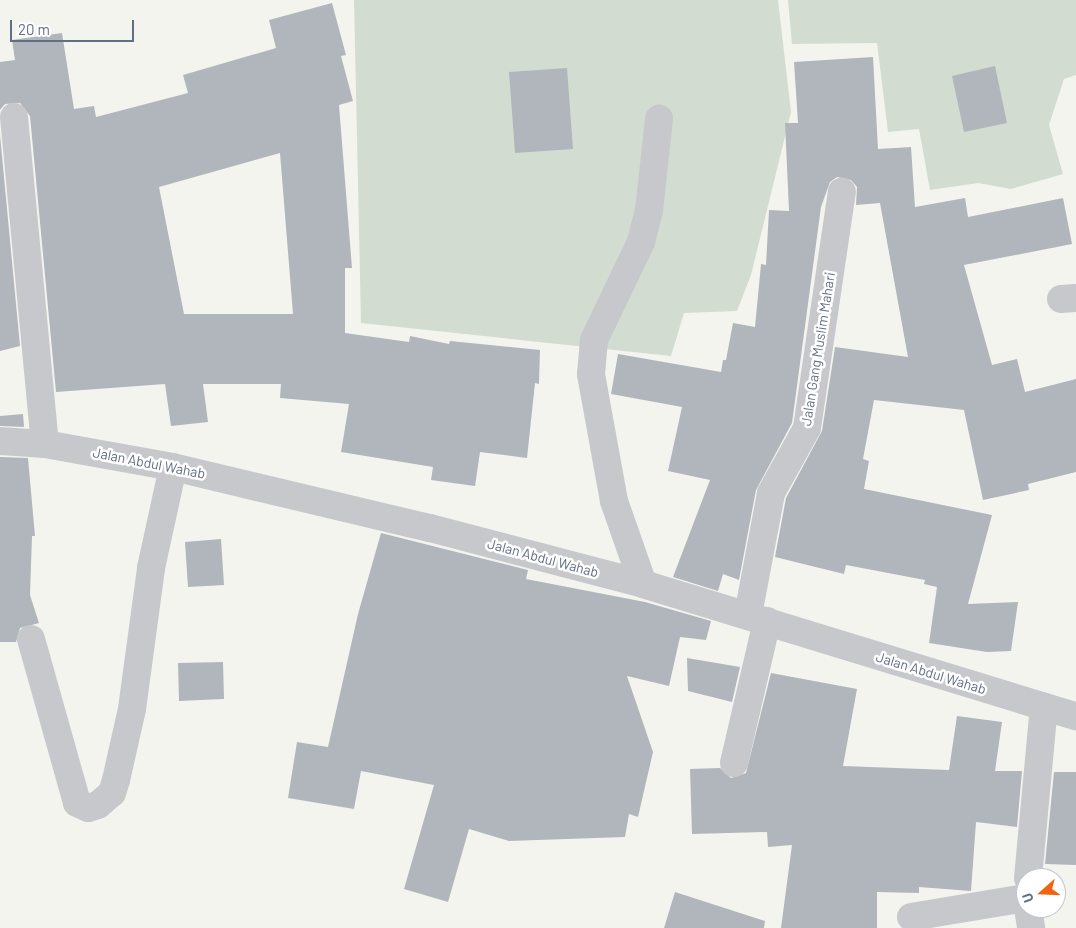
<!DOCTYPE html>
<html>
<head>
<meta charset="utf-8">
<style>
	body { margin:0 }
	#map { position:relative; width:1076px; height:928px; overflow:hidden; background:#f4f4ef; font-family:Barlow,sans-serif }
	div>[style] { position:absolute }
	.green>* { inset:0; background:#d3dcd0 }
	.building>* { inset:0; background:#b0b6bc }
	.minor>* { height:28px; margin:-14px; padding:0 14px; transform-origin:14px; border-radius:14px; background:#c6c8cc }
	span { translate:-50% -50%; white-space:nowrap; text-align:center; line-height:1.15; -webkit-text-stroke:5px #fff; paint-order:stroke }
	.street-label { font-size:14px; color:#616f83 }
	.north { position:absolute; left:1016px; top:868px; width:50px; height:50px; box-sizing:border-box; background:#fff; border:1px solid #c0c5cd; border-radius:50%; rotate:250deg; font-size:14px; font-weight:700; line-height:20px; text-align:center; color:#616f83 }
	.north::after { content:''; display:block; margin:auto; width:18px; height:22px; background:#f16313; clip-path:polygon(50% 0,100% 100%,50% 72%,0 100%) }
	.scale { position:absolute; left:10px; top:20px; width:124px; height:22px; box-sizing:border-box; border:2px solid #616f83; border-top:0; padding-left:6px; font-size:15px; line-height:18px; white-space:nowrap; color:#616f83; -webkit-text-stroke:4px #fff; paint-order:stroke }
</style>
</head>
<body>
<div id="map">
	<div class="green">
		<i style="clip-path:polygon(354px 0,778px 0,791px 112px,751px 275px,737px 311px,684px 313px,671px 356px,361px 323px)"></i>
		<i style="clip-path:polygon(788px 0,1076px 0,1076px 75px,1064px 79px,1049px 125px,1063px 174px,1011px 189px,978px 183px,930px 190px,919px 129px,888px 132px,877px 43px,792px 44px)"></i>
	</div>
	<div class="building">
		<i style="clip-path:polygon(evenodd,332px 3px,346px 55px,341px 56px,353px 101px,339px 105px,352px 268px,345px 268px,345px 333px,409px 342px,410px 336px,449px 344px,450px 341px,540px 350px,539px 384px,535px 383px,527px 458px,480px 452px,475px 486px,431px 480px,433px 467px,341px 452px,349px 404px,280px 398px,281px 384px,203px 384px,208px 422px,171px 426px,165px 384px,56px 392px,30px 116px,20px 103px,5px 104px,0 110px,0 62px,15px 60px,12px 40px,62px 33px,74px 109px,94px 106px,96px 117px,188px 93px,183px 75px,276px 48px,269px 20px,332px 3px,280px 153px,293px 314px,184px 314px,159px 187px,280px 153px)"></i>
		<i style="clip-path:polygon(873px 57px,878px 149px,911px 147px,915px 207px,965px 198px,968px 217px,1063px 198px,1072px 244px,964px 265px,992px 365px,1017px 359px,1025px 392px,1076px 379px,1076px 472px,1028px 484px,1029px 490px,983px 500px,964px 410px,874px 400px,863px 459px,869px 461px,864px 489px,992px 515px,968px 604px,1018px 602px,1011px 651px,987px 652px,929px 643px,937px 587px,924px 584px,925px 580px,846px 565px,844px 574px,775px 557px,786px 498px,822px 431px,835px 347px,908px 357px,880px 203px,856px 205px,857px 187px,851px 180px,837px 177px,830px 182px,821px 207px,792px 423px,756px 490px,739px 580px,723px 574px,718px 591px,673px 577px,710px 480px,668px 471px,682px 407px,611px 394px,618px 354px,721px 372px,723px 360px,726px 360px,733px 323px,755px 327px,761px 264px,766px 265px,769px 210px,789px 211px,785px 123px,798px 123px,794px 62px)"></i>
		<i style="clip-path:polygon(995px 66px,1007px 123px,964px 132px,952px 76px)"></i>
		<i style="clip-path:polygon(567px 68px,573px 149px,515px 153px,509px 72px)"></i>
		<i style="clip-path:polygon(0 135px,20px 346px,0 351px)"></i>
		<i style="clip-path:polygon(23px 414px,24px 427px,0 426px,0 416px)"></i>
		<i style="clip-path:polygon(0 457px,28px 458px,35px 536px,32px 536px,30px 595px,39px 623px,20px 628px,16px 642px,0 642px)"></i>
		<i style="clip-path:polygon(381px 533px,528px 570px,526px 579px,645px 602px,711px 621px,706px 640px,680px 637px,669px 686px,627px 676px,653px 752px,638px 817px,629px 814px,625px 837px,509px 841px,469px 829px,448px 902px,404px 889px,434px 785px,361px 771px,354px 809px,288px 798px,297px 742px,328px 747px,358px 614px)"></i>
		<i style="clip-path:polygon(221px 539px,224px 585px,188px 587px,185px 542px)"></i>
		<i style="clip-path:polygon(687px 658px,740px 667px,732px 702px,688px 691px)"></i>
		<i style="clip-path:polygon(223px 662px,224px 699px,179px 701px,178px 663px)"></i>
		<i style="clip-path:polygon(771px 673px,857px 689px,843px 766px,949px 770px,957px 716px,1002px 722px,995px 771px,1022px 771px,1017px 827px,976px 822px,971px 891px,919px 887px,919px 893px,877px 892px,877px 928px,781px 928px,792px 845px,768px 847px,767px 832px,692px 834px,690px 769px,720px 768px,731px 778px,746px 773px)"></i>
		<i style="clip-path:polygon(1054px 772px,1076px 772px,1076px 865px,1045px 864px)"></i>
		<i style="clip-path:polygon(675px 892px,765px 921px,764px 928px,664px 928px)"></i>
	</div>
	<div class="minor">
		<i style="left:14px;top:117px;width:328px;rotate:84.6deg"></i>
		<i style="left:1061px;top:299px;width:15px;rotate:-4deg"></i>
		<i style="left:0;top:441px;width:45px;rotate:3.8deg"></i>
		<i style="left:45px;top:444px;width:130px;rotate:10.2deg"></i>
		<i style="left:173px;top:467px;width:264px;rotate:13.4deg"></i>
		<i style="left:430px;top:528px;width:220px;rotate:14.7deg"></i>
		<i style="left:643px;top:584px;width:453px;rotate:17deg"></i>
		<i style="left:643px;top:584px;width:88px;rotate:-109.3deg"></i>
		<i style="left:614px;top:501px;width:129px;rotate:-100.3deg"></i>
		<i style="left:591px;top:374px;width:34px;rotate:-85deg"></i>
		<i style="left:594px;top:340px;width:109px;rotate:-64.4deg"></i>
		<i style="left:641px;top:242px;width:32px;rotate:-76deg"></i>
		<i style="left:649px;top:211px;width:93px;rotate:-83.8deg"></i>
		<i style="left:748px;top:615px;width:124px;rotate:-79.3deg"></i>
		<i style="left:771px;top:493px;width:74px;rotate:-61deg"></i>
		<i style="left:807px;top:428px;width:239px;rotate:-81.6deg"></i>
		<i style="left:31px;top:639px;width:170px;rotate:74.3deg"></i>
		<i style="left:77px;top:803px;width:12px;rotate:24deg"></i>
		<i style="left:88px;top:808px;width:10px;rotate:-17deg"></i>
		<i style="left:98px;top:805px;width:18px;rotate:-41deg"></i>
		<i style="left:112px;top:793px;width:14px;rotate:-73deg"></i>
		<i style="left:116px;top:780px;width:73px;rotate:-77.3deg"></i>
		<i style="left:132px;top:709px;width:142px;rotate:-82.3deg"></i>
		<i style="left:151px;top:568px;width:103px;rotate:-77.7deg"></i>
		<i style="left:734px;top:763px;width:146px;rotate:-76.9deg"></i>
		<i style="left:1028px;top:878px;width:172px;rotate:-84.7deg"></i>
		<i style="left:1028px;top:908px;width:20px;rotate:81deg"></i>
		<i style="left:911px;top:917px;width:117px;rotate:-9.4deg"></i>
	</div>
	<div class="street-label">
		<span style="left:818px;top:349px;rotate:-81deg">Jalan Gang Muslim Mahari</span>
		<span style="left:149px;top:463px;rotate:11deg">Jalan Abdul Wahab</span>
		<span style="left:543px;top:558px;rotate:15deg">Jalan Abdul Wahab</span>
		<span style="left:931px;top:673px;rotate:17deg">Jalan Abdul Wahab</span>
	</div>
	<div class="north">U</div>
	<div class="scale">20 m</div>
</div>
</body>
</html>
